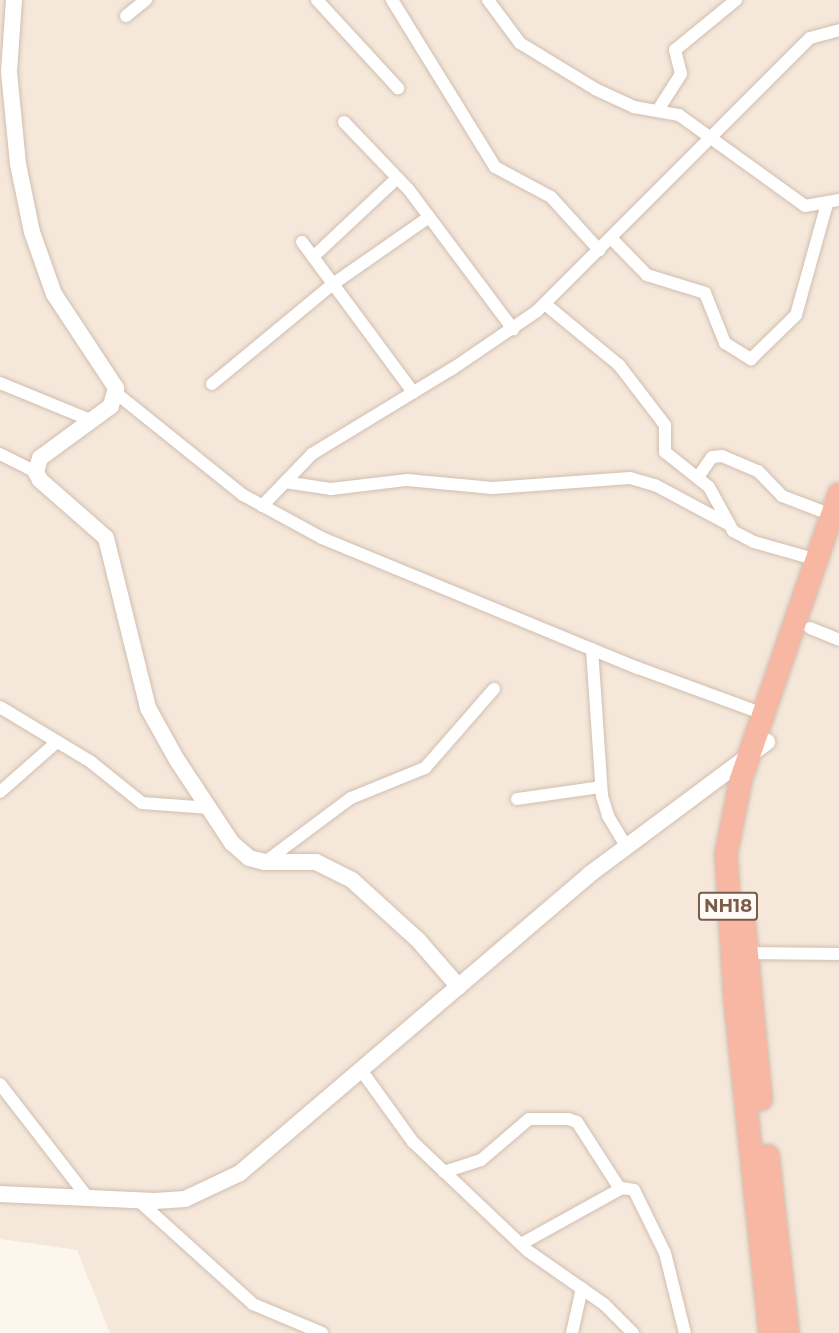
<!DOCTYPE html>
<html>
<head>
<meta charset="utf-8">
<style>
	body { margin:0 }
	#map { position:relative; width:839px; height:1333px; overflow:hidden; background:#fdf6ec; font-family:Montserrat,sans-serif }
	div>[style] { position:absolute }
	.residential>* { inset:0; background:#f5e8da }
	.roads { filter:drop-shadow(0 0 2px #d1beb0) drop-shadow(0 0 2px #d1beb0) }
	.street>* { height:12px; margin:-6px; padding:0 6px; transform-origin:6px; border-radius:6px; background:#fff }
	.secondary>* { height:16px; margin:-8px; padding:0 8px; transform-origin:8px; border-radius:8px; background:#fff }
	.highway>* { height:22px; margin:-11px; padding:0 11px; transform-origin:11px; border-radius:11px; background:#f7b7a3 }
	span { translate:-50% -50%; white-space:nowrap; text-align:center; line-height:1.15; -webkit-text-stroke:4.5px #fffaf3; paint-order:stroke }
	.shield-label span { padding:2px 4px; background:#fffaf3; border:2px solid; border-radius:4px; -webkit-text-stroke-width:0 }
	.shield-label { font-size:18px; color:#7a5c4d; font-weight:700 }
</style>
</head>
<body>
<div id="map">
	<div class="residential">
		<i style="clip-path:polygon(0 0,839px 0,839px 1333px,110px 1333px,77px 1250px,0 1239px)"></i>
	</div>
	<div class="roads">
		<div class="street">
			<i style="left:317px;top:0;width:120px;rotate:47.4deg"></i>
			<i style="left:392px;top:0;width:196px;rotate:58.3deg"></i>
			<i style="left:495px;top:167px;width:64px;rotate:28.2deg"></i>
			<i style="left:551px;top:197px;width:72px;rotate:47.8deg"></i>
			<i style="left:488px;top:0;width:54px;rotate:53.3deg"></i>
			<i style="left:520px;top:43px;width:88px;rotate:31.5deg"></i>
			<i style="left:595px;top:89px;width:43px;rotate:24.8deg"></i>
			<i style="left:634px;top:107px;width:46px;rotate:10.1deg"></i>
			<i style="left:679px;top:115px;width:155px;rotate:35.8deg"></i>
			<i style="left:805px;top:206px;width:35px;rotate:-10deg"></i>
			<i style="left:126px;top:16px;width:26px;rotate:-39deg"></i>
			<i style="left:658px;top:110px;width:43px;rotate:-57.4deg"></i>
			<i style="left:681px;top:74px;width:25px;rotate:-104deg"></i>
			<i style="left:675px;top:50px;width:79px;rotate:-39.3deg"></i>
			<i style="left:344px;top:122px;width:94px;rotate:46.3deg"></i>
			<i style="left:409px;top:190px;width:174px;rotate:53.2deg"></i>
			<i style="left:611px;top:238px;width:52px;rotate:45.8deg"></i>
			<i style="left:647px;top:275px;width:61px;rotate:17.2deg"></i>
			<i style="left:705px;top:293px;width:54px;rotate:68.2deg"></i>
			<i style="left:725px;top:343px;width:31px;rotate:32deg"></i>
			<i style="left:751px;top:359px;width:63px;rotate:-44.4deg"></i>
			<i style="left:796px;top:315px;width:115px;rotate:-74.4deg"></i>
			<i style="left:302px;top:242px;width:187px;rotate:53.5deg"></i>
			<i style="left:313px;top:257px;width:115px;rotate:-43.2deg"></i>
			<i style="left:545px;top:304px;width:96px;rotate:39.5deg"></i>
			<i style="left:619px;top:365px;width:76px;rotate:52.5deg"></i>
			<i style="left:665px;top:425px;width:27px;rotate:90deg"></i>
			<i style="left:665px;top:452px;width:56px;rotate:38.5deg"></i>
			<i style="left:709px;top:487px;width:50px;rotate:61.4deg"></i>
			<i style="left:733px;top:531px;width:24px;rotate:28deg"></i>
			<i style="left:754px;top:542px;width:66px;rotate:15.9deg"></i>
			<i style="left:0;top:383px;width:97px;rotate:22.3deg"></i>
			<i style="left:212px;top:384px;width:157px;rotate:-39.6deg"></i>
			<i style="left:333px;top:284px;width:117px;rotate:-34.9deg"></i>
			<i style="left:116px;top:393px;width:163px;rotate:38.8deg"></i>
			<i style="left:243px;top:495px;width:90px;rotate:28.6deg"></i>
			<i style="left:322px;top:538px;width:342px;rotate:22.4deg"></i>
			<i style="left:638px;top:668px;width:134px;rotate:20.1deg"></i>
			<i style="left:0;top:454px;width:40px;rotate:26.6deg"></i>
			<i style="left:698px;top:477px;width:24px;rotate:-55deg"></i>
			<i style="left:712px;top:457px;width:10px;rotate:-6deg"></i>
			<i style="left:722px;top:456px;width:39px;rotate:23deg"></i>
			<i style="left:758px;top:471px;width:35px;rotate:46deg"></i>
			<i style="left:782px;top:496px;width:53px;rotate:20.8deg"></i>
			<i style="left:285px;top:482px;width:47px;rotate:8.7deg"></i>
			<i style="left:331px;top:489px;width:77px;rotate:-6.8deg"></i>
			<i style="left:407px;top:480px;width:86px;rotate:5.3deg"></i>
			<i style="left:493px;top:488px;width:137px;rotate:-4.2deg"></i>
			<i style="left:630px;top:478px;width:26px;rotate:16deg"></i>
			<i style="left:655px;top:485px;width:81px;rotate:28.2deg"></i>
			<i style="left:262px;top:506px;width:72px;rotate:-46.1deg"></i>
			<i style="left:312px;top:454px;width:164px;rotate:-31.3deg"></i>
			<i style="left:452px;top:369px;width:102px;rotate:-34.2deg"></i>
			<i style="left:536px;top:312px;width:387px;rotate:-45deg"></i>
			<i style="left:810px;top:38px;width:30px;rotate:-15deg"></i>
			<i style="left:810px;top:628px;width:31px;rotate:22deg"></i>
			<i style="left:592px;top:649px;width:147px;rotate:86.1deg"></i>
			<i style="left:602px;top:796px;width:21px;rotate:73deg"></i>
			<i style="left:608px;top:816px;width:35px;rotate:59deg"></i>
			<i style="left:0;top:707px;width:106px;rotate:31.1deg"></i>
			<i style="left:91px;top:762px;width:65px;rotate:38.8deg"></i>
			<i style="left:142px;top:803px;width:68px;rotate:4.2deg"></i>
			<i style="left:0;top:792px;width:76px;rotate:-41.3deg"></i>
			<i style="left:517px;top:799px;width:85px;rotate:-8.1deg"></i>
			<i style="left:265px;top:862px;width:107px;rotate:-36.7deg"></i>
			<i style="left:351px;top:798px;width:80px;rotate:-22.1deg"></i>
			<i style="left:425px;top:768px;width:105px;rotate:-48.9deg"></i>
			<i style="left:747px;top:953px;width:92px;rotate:0.6deg"></i>
			<i style="left:361px;top:1070px;width:89px;rotate:54.2deg"></i>
			<i style="left:413px;top:1142px;width:158px;rotate:43.5deg"></i>
			<i style="left:528px;top:1251px;width:93px;rotate:34.9deg"></i>
			<i style="left:604px;top:1304px;width:41px;rotate:45deg"></i>
			<i style="left:0;top:1084px;width:145px;rotate:52.3deg"></i>
			<i style="left:444px;top:1172px;width:39px;rotate:-18deg"></i>
			<i style="left:481px;top:1160px;width:63px;rotate:-40.5deg"></i>
			<i style="left:529px;top:1119px;width:39px"></i>
			<i style="left:568px;top:1119px;width:9px;rotate:18deg"></i>
			<i style="left:577px;top:1122px;width:80px;rotate:57.3deg"></i>
			<i style="left:139px;top:1201px;width:154px;rotate:42.1deg"></i>
			<i style="left:253px;top:1304px;width:75px;rotate:22.8deg"></i>
			<i style="left:521px;top:1244px;width:115px;rotate:-29deg"></i>
			<i style="left:622px;top:1188px;width:12px;rotate:9deg"></i>
			<i style="left:634px;top:1190px;width:70px;rotate:63.8deg"></i>
			<i style="left:665px;top:1253px;width:82px;rotate:76deg"></i>
			<i style="left:572px;top:1333px;width:46px;rotate:-77.5deg"></i>
		</div>
		<div class="secondary">
			<i style="left:14px;top:0;width:72px;rotate:94deg"></i>
			<i style="left:9px;top:72px;width:92px;rotate:84.4deg"></i>
			<i style="left:18px;top:164px;width:69px;rotate:78.4deg"></i>
			<i style="left:32px;top:232px;width:66px;rotate:70.5deg"></i>
			<i style="left:54px;top:294px;width:113px;rotate:56.6deg"></i>
			<i style="left:116px;top:388px;width:19px;rotate:106deg"></i>
			<i style="left:111px;top:406px;width:88px;rotate:143.8deg"></i>
			<i style="left:40px;top:458px;width:15px;rotate:106deg"></i>
			<i style="left:36px;top:472px;width:9px;rotate:63deg"></i>
			<i style="left:40px;top:480px;width:88px;rotate:41.3deg"></i>
			<i style="left:106px;top:538px;width:175px;rotate:76.1deg"></i>
			<i style="left:148px;top:708px;width:60px;rotate:60.9deg"></i>
			<i style="left:177px;top:760px;width:100px;rotate:56.5deg"></i>
			<i style="left:232px;top:843px;width:23px;rotate:41deg"></i>
			<i style="left:249px;top:858px;width:16px;rotate:14deg"></i>
			<i style="left:265px;top:862px;width:51px"></i>
			<i style="left:316px;top:862px;width:40px;rotate:26.6deg"></i>
			<i style="left:352px;top:880px;width:89px;rotate:42.3deg"></i>
			<i style="left:418px;top:940px;width:62px;rotate:48.9deg"></i>
			<i style="left:0;top:1194px;width:155px;rotate:2.6deg"></i>
			<i style="left:155px;top:1201px;width:30px;rotate:-4deg"></i>
			<i style="left:185px;top:1199px;width:61px;rotate:-25.3deg"></i>
			<i style="left:240px;top:1173px;width:460px;rotate:-40.5deg"></i>
			<i style="left:590px;top:874px;width:221px;rotate:-36.7deg"></i>
		</div>
		<div class="highway">
			<i style="left:744px;top:923px;width:177px;rotate:84.5deg"></i>
			<i style="left:768px;top:1156px;width:178px;rotate:83.6deg"></i>
			<i style="left:770px;top:1333px;width:335px;rotate:-96deg"></i>
			<i style="left:735px;top:1000px;width:146px;rotate:-93.5deg"></i>
			<i style="left:726px;top:854px;width:76px;rotate:-78.7deg"></i>
			<i style="left:741px;top:779px;width:301px;rotate:-71deg"></i>
		</div>
	</div>
	<div class="shield-label">
		<span style="left:728px;top:906px">NH18</span>
	</div>
</div>
</body>
</html>
